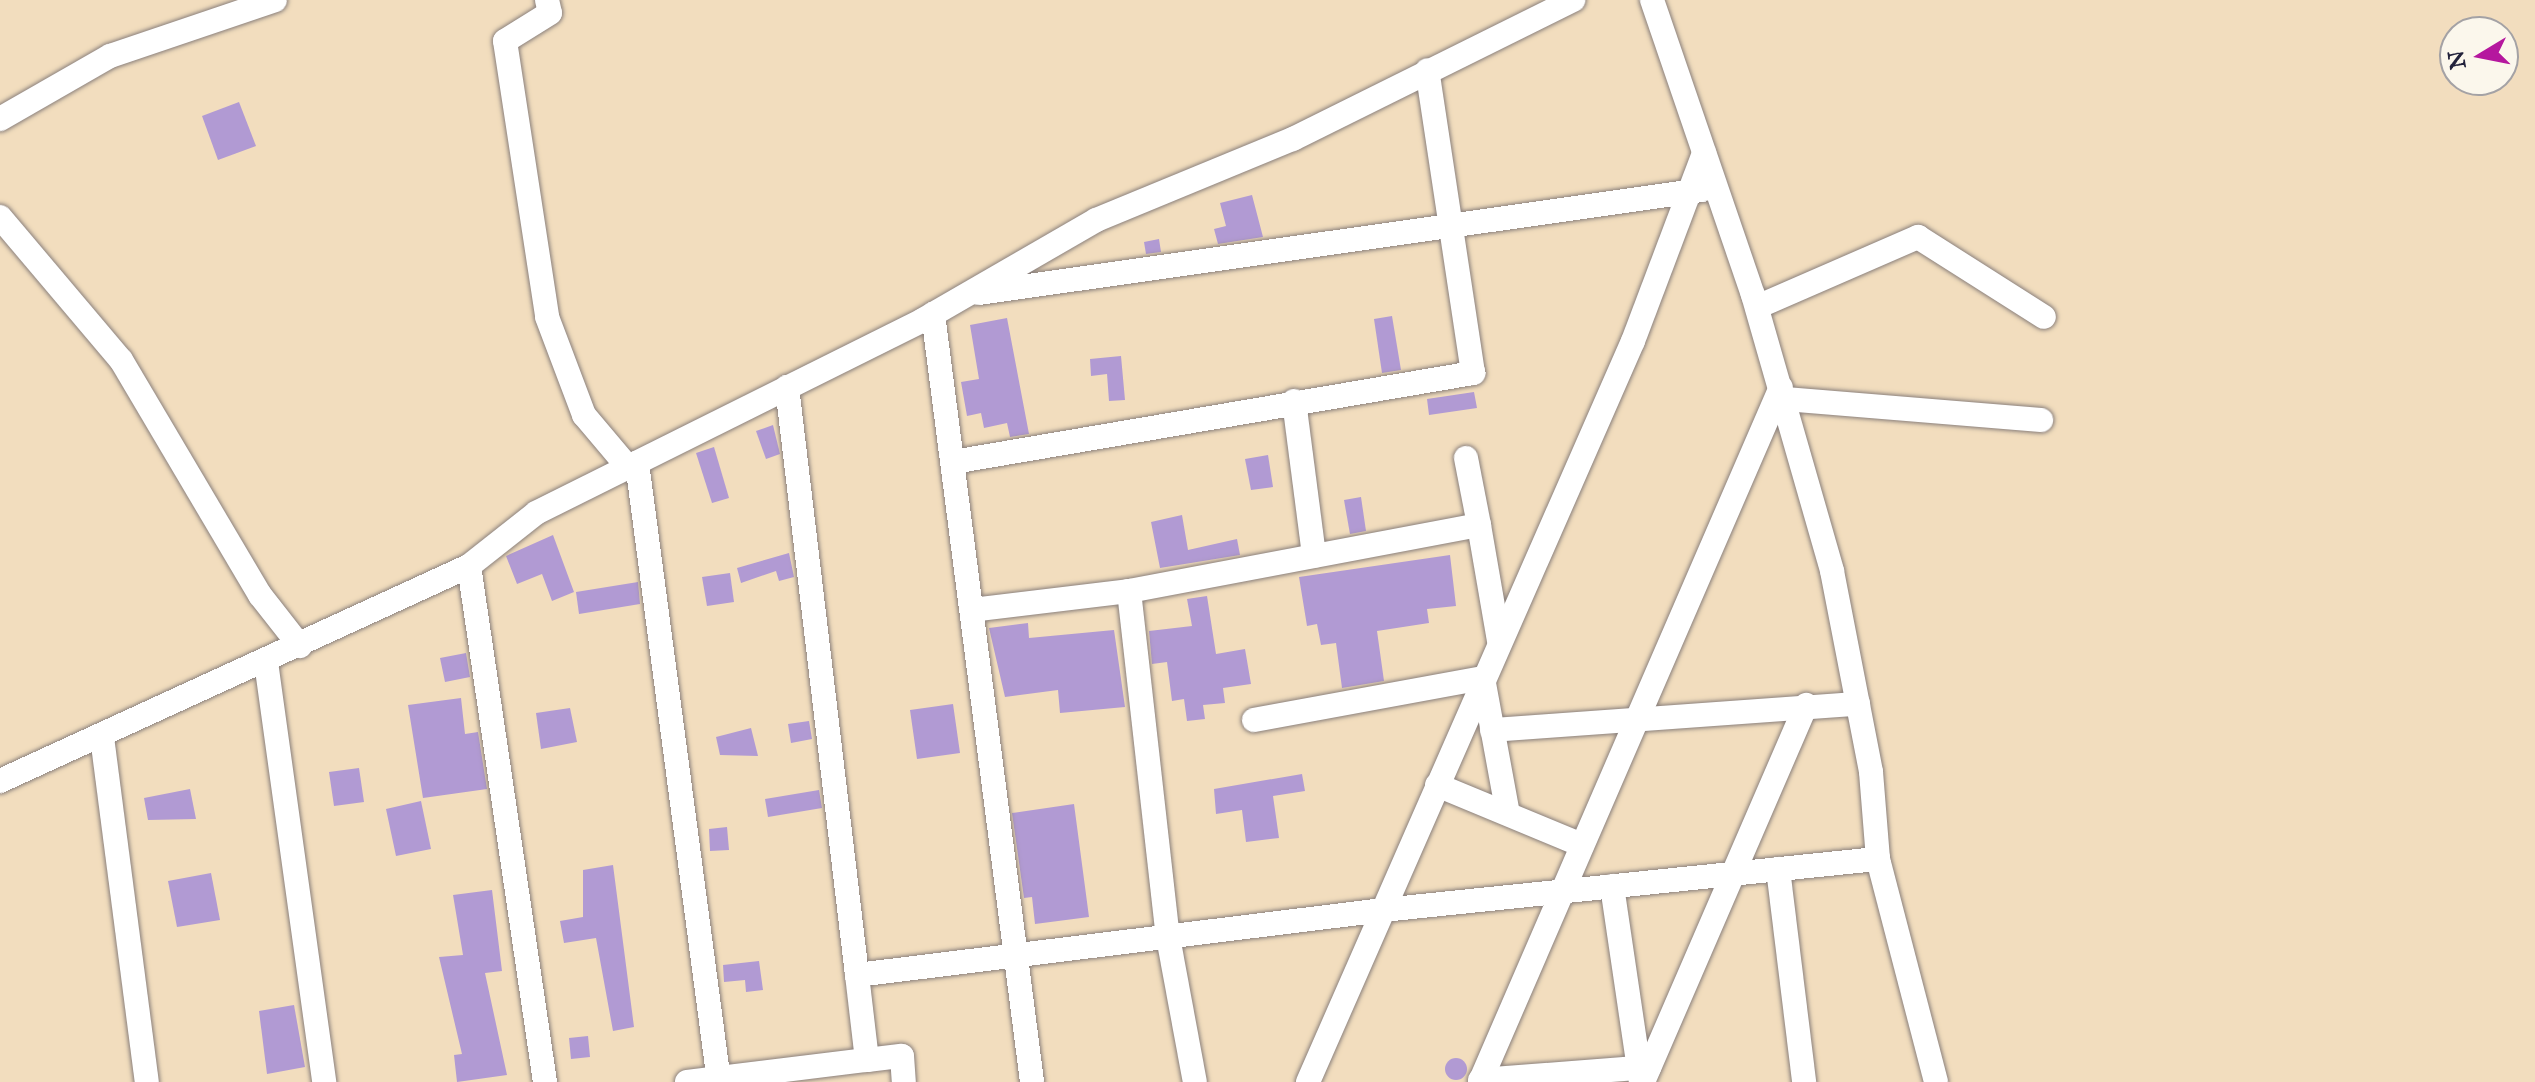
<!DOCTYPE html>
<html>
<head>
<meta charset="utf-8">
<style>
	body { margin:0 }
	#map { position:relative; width:2535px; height:1082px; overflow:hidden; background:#f2ddbe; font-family:"IM FELL Great Primer",serif }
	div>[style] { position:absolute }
	.building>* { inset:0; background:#b19ad3 }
	.round { border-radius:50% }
	.roads { filter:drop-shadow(0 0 2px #8a807c) drop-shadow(0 0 2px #8a807c) }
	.minor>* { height:24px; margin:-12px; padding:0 12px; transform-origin:12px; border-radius:12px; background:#fff }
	span { translate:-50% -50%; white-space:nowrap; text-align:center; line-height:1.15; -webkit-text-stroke:6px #fbf7ec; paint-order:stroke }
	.north { position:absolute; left:2439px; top:16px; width:80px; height:80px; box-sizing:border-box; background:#fbf7ec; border:2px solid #a4a2a5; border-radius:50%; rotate:260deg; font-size:22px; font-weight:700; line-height:32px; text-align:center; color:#22223b }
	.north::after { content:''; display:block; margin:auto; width:28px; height:36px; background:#b5179e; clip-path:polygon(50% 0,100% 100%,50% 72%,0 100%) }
</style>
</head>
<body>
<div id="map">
	<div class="building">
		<i style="clip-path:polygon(239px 102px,256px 146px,218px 160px,202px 116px)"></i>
		<i style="clip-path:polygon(1252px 195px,1263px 237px,1218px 244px,1214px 229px,1226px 226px,1220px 203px)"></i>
		<i style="clip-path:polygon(1159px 239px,1161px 252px,1146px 254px,1144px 242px)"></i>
		<i style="clip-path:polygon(1392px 316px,1401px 370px,1382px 373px,1374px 319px)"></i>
		<i style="clip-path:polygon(1007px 318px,1029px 434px,1010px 437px,1007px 423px,984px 428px,981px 413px,967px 416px,961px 382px,979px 379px,970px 325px)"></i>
		<i style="clip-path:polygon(1121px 356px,1125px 400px,1109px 401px,1107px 374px,1091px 376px,1090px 359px)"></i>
		<i style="clip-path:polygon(1474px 392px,1477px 408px,1429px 415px,1427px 399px)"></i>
		<i style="clip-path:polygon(773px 425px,780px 454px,766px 459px,756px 431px)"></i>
		<i style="clip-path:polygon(714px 447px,729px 498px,712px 503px,696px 453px)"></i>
		<i style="clip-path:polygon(1268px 455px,1273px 487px,1251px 490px,1245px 459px)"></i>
		<i style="clip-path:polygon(1361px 497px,1366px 531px,1350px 534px,1344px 500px)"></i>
		<i style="clip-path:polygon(1182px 515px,1188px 550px,1237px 539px,1240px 555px,1160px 568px,1151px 522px)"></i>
		<i style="clip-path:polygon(553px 535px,574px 592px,552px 601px,542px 574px,517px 584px,506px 556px)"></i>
		<i style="clip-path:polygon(789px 553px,794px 577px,779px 581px,776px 571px,741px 583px,737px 568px)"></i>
		<i style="clip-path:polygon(1450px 555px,1456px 606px,1427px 609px,1429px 623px,1377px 631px,1384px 681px,1342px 688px,1336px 643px,1321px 645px,1317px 624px,1307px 626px,1299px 577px)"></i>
		<i style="clip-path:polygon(730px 573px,734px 602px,707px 606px,702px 577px)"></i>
		<i style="clip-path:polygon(638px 582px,640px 604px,579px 614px,576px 592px)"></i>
		<i style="clip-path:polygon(1207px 596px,1216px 654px,1245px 649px,1251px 684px,1223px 688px,1225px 703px,1203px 705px,1205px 719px,1187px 721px,1184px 699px,1172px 701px,1167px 662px,1152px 664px,1149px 631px,1192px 626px,1187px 599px)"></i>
		<i style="clip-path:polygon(1028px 623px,1029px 638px,1114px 630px,1125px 707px,1060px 713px,1058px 690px,1005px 697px,989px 628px)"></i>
		<i style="clip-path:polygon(466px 653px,470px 677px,445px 682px,440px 658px)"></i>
		<i style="clip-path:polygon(461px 698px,465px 734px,478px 732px,487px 789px,423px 798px,408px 705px)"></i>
		<i style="clip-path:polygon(953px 704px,960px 753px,917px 759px,910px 710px)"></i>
		<i style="clip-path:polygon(570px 708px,577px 742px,541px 749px,536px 713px)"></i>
		<i style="clip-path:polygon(809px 721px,812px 739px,791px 743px,788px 724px)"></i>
		<i style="clip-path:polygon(751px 728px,758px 756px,720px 755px,716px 737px)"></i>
		<i style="clip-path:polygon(359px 768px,364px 802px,334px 806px,329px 772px)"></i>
		<i style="clip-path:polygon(1302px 774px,1305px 791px,1273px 796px,1279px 838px,1246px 842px,1242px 810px,1216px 814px,1214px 789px)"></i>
		<i style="clip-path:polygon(190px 789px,196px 819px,148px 820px,144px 798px)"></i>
		<i style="clip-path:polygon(819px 790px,822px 808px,768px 817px,765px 799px)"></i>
		<i style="clip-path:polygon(421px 801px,431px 849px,396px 856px,386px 809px)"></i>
		<i style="clip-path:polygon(1074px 804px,1089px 917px,1035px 924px,1032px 897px,1024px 898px,1012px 813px)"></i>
		<i style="clip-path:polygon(727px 827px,729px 850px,710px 851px,709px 829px)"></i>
		<i style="clip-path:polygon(613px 865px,634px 1027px,613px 1031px,596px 938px,564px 943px,560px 921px,583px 917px,583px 870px)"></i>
		<i style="clip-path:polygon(211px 873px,220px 920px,177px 927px,168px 881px)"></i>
		<i style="clip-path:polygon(492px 890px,502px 971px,485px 973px,507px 1075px,457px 1082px,454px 1055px,462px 1054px,439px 957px,463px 955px,453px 895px)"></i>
		<i style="clip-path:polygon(759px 961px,763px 990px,746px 992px,745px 980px,724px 982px,723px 965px)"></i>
		<i style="clip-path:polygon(294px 1005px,305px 1067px,267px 1074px,259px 1011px)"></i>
		<i style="clip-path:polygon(588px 1036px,590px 1057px,571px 1059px,569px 1038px)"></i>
		<i class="round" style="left:1445px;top:1058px;width:22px;height:22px"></i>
	</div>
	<div class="roads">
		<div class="minor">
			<i style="left:547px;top:0;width:13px;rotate:77deg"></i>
			<i style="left:550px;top:13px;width:53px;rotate:148.1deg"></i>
			<i style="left:505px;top:41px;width:279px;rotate:81.3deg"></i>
			<i style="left:547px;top:317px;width:105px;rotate:69.3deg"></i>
			<i style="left:584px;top:415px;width:68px;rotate:49.8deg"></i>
			<i style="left:1652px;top:0;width:312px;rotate:71.1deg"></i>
			<i style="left:1753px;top:295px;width:287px;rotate:74deg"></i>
			<i style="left:1832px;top:571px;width:205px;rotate:79deg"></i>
			<i style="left:1871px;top:772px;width:87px;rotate:85.4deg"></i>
			<i style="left:0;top:119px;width:127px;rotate:-29.8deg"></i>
			<i style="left:110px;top:56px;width:174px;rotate:-18.7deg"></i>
			<i style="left:0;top:217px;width:187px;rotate:49.8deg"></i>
			<i style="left:121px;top:360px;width:273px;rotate:59.4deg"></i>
			<i style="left:260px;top:595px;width:65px;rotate:51.9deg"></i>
			<i style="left:979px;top:293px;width:730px;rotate:-8.11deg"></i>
			<i style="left:1757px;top:307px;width:176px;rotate:-23.5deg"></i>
			<i style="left:1918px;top:237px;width:149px;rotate:32.4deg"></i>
			<i style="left:933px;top:314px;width:774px;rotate:82.65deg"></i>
			<i style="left:787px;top:387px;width:592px;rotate:83.21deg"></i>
			<i style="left:857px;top:975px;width:530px;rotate:-7.04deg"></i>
			<i style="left:1383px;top:910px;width:498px;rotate:-5.9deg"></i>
			<i style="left:1878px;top:859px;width:230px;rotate:75.4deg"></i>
			<i style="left:1785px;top:399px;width:257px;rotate:4.7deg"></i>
			<i style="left:1294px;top:401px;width:156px;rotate:82.6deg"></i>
			<i style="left:1466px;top:458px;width:68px;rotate:79deg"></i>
			<i style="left:953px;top:462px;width:528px;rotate:-9.71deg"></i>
			<i style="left:1473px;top:373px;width:306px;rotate:-98.6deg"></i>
			<i style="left:637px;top:463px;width:624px;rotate:82.45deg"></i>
			<i style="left:469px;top:566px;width:85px;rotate:-38.3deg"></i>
			<i style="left:536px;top:513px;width:432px;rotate:-26.5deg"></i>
			<i style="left:923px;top:320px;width:200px;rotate:-30deg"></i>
			<i style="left:1096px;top:220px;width:213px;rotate:-22.4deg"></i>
			<i style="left:1293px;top:139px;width:313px;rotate:-26.4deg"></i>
			<i style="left:1129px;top:591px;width:356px;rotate:-10.7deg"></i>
			<i style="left:1479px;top:525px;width:118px;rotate:80.2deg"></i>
			<i style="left:972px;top:610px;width:158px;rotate:-6.9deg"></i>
			<i style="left:1129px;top:591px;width:348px;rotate:83.6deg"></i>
			<i style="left:1168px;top:937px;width:147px;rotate:79.5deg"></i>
			<i style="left:266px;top:662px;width:424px;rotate:82.1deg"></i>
			<i style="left:1254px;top:720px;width:233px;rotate:-10.4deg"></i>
			<i style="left:1483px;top:678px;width:138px;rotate:79.6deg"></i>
			<i style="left:1492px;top:730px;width:367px;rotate:-4.1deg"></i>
			<i style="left:102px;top:737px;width:348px;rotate:82.6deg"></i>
			<i style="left:0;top:781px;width:516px;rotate:-24.63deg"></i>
			<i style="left:469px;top:566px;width:522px;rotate:81.62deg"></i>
			<i style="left:1437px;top:785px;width:157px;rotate:22.5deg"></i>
			<i style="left:1778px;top:869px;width:215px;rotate:83deg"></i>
			<i style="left:1612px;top:886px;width:198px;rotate:81.6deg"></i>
			<i style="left:867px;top:1060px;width:35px;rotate:-7deg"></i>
			<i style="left:902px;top:1056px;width:26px;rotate:86deg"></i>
			<i style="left:1480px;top:1080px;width:170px;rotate:-4.4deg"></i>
			<i style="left:687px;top:1082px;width:181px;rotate:-7deg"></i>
			<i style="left:867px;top:1060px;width:86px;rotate:-96.7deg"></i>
			<i style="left:1308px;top:1082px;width:809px;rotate:-66.32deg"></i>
			<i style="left:1633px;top:341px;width:201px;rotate:-69.3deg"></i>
			<i style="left:1480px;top:1082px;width:757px;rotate:-66.58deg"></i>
			<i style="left:1643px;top:1082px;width:411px;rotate:-66.6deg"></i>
		</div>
	</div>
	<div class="north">N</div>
</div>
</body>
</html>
